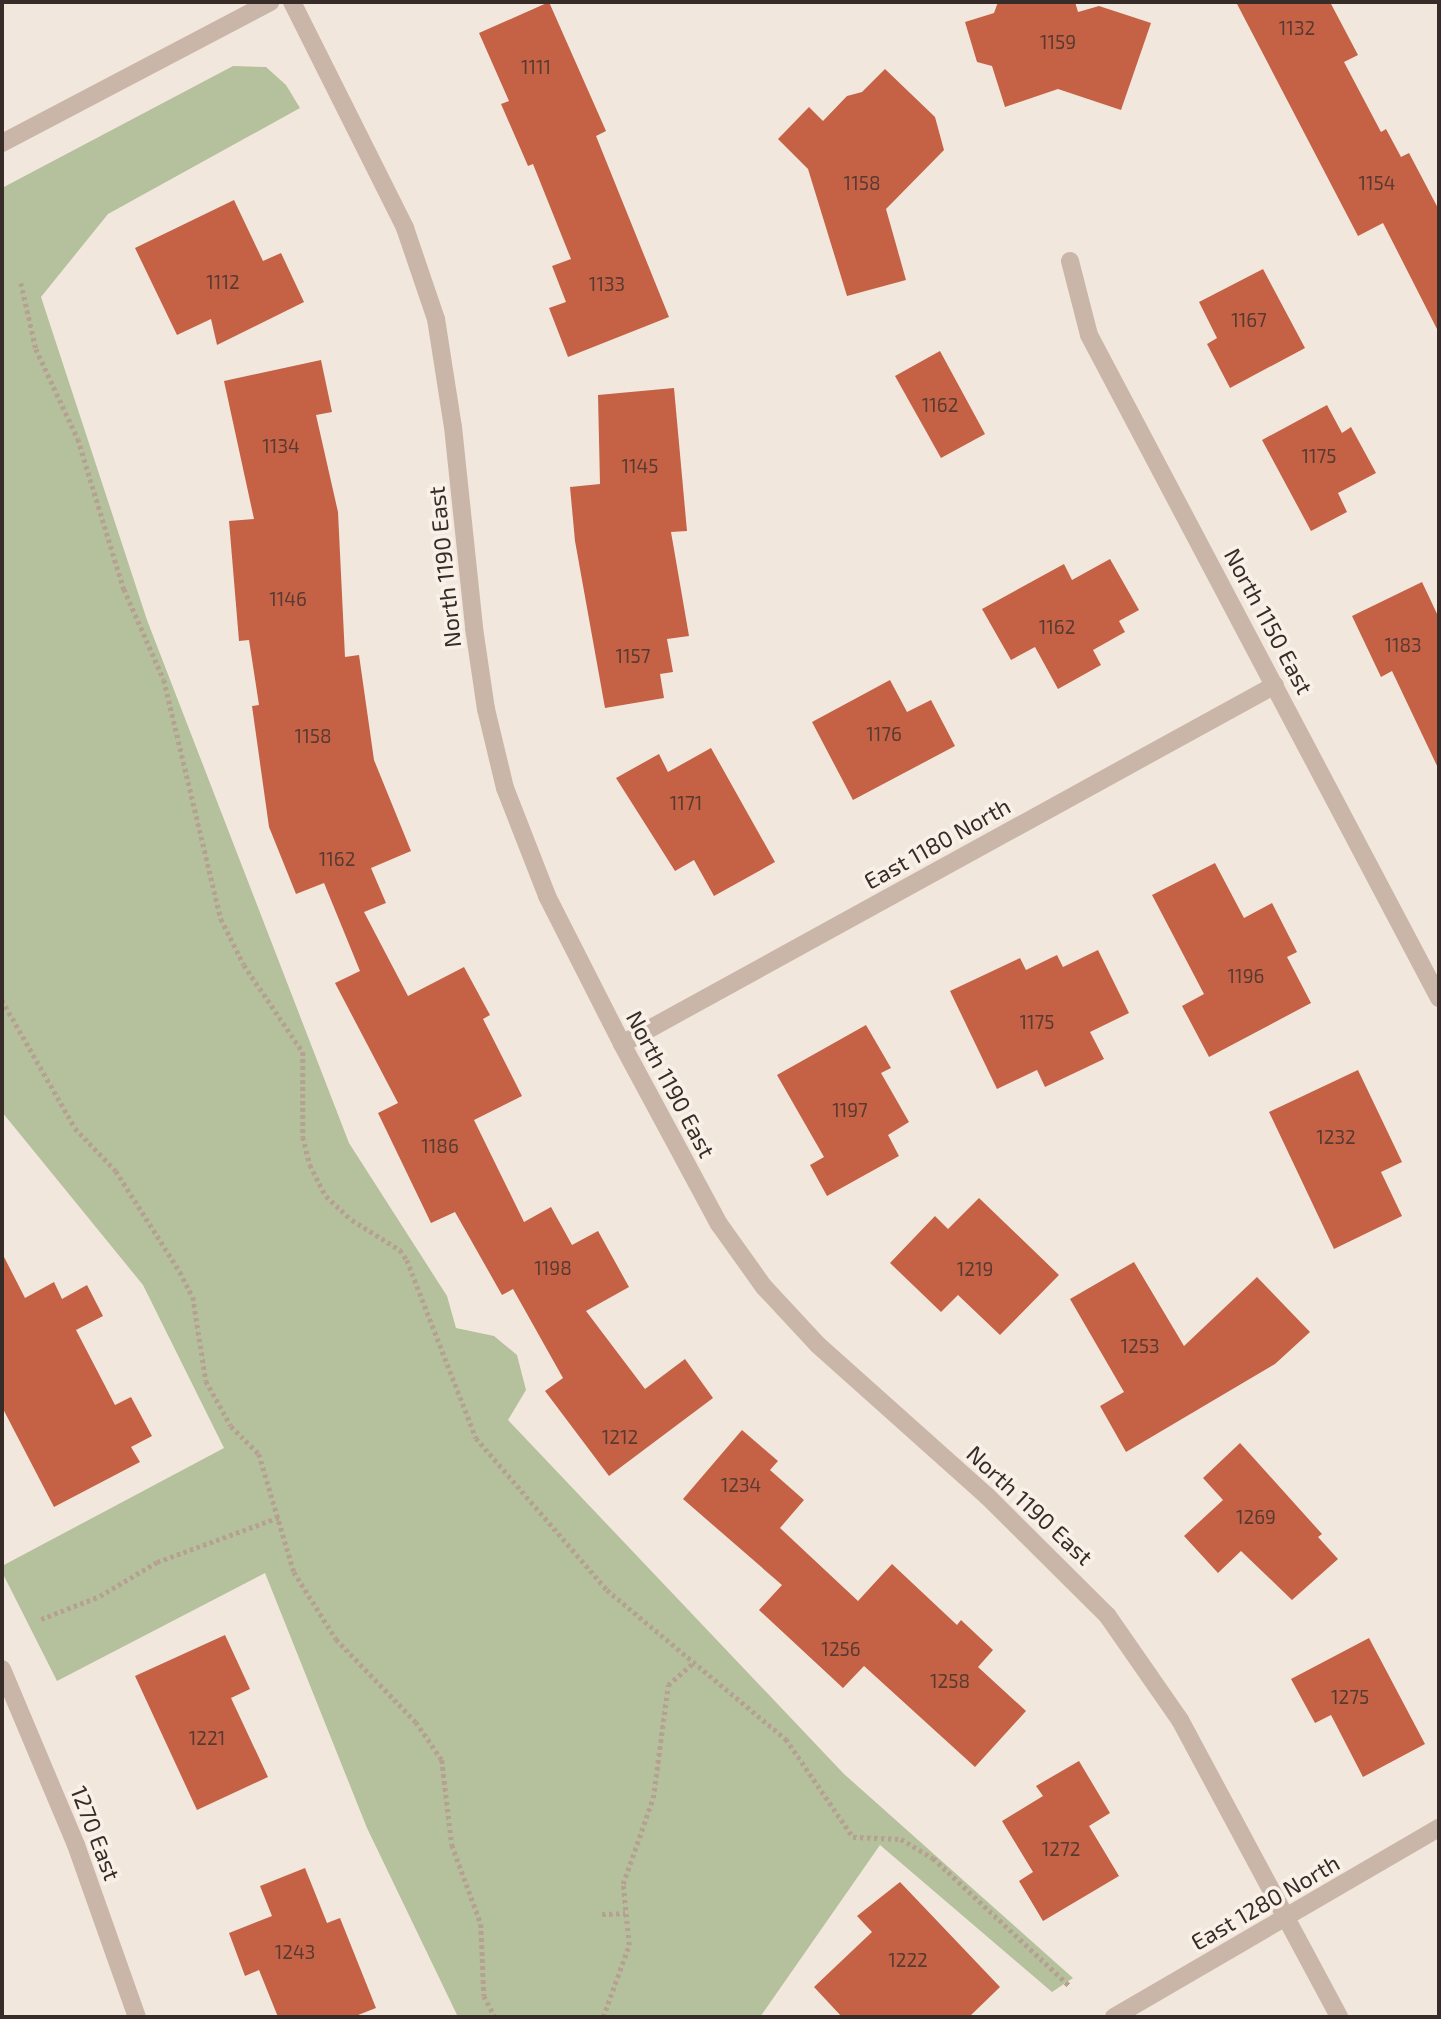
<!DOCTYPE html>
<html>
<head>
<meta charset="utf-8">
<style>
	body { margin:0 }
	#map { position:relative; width:1441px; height:2019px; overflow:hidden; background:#f2e7dc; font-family:"Exo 2",sans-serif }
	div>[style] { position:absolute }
	.green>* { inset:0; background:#b5c19c }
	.building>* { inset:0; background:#c56246 }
	.path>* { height:4.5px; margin-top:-2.25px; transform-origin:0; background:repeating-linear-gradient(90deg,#b6a092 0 3.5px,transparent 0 7px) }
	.minor>* { height:18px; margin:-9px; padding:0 9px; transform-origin:9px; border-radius:9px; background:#cab6a8 }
	.tertiary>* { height:18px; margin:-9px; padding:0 9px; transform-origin:9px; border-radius:9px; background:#cab6a8 }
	span { translate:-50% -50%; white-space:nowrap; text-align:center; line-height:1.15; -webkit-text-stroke:7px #f9f1e8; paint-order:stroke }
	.number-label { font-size:19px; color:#5a3a30 }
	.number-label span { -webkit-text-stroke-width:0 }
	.street-label { font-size:23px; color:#372c28 }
	.frame { position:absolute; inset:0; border:4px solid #372c28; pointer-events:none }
</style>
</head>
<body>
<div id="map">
	<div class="green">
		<i style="clip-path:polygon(233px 66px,266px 67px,286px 85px,300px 108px,108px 214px,41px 297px,147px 620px,349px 1143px,447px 1296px,456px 1328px,494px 1336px,517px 1355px,526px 1390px,508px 1420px,844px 1774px,1073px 1978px,1052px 1992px,880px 1845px,760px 2017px,458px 2017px,367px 1828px,265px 1573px,57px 1681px,2px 1572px,2px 1566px,224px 1448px,143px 1285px,2px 1112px,2px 188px)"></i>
	</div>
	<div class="building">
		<i style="clip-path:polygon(549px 2px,606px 131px,596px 136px,669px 317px,568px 357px,549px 308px,566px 302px,552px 266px,571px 259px,533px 164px,528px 166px,501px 104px,509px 101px,479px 33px)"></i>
		<i style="clip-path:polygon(998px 2px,1075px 2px,1078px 12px,1099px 6px,1151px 23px,1121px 110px,1058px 89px,1005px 107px,992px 66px,977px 62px,965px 22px,994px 13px)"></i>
		<i style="clip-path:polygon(1236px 2px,1330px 2px,1358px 55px,1344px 62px,1381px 132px,1386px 129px,1401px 157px,1409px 153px,1439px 210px,1439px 333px,1383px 223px,1358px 236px)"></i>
		<i style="clip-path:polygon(885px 69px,935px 117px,944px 150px,886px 209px,906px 280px,847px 296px,808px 169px,778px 139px,809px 107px,823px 121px,847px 96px,862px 92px)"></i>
		<i style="clip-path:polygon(234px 200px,263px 261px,281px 253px,304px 302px,217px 345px,211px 319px,177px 335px,135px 248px)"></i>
		<i style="clip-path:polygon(1263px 269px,1305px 348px,1230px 388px,1207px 344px,1217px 338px,1199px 302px)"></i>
		<i style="clip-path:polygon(940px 351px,985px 434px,941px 458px,895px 376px)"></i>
		<i style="clip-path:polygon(321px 360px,332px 412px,316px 415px,338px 512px,345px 657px,359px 655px,374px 760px,411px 851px,371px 868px,386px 903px,364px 912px,408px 996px,464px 967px,490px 1015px,483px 1019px,522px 1096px,474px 1120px,524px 1222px,551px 1207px,572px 1245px,598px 1231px,629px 1287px,586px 1311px,645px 1389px,685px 1359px,713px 1398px,609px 1476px,545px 1391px,563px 1378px,513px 1289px,502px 1295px,455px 1212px,431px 1223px,378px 1113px,398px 1103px,335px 983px,360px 971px,324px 883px,296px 894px,269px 827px,252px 706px,259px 705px,249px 640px,239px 641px,229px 521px,254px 519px,224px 381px)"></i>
		<i style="clip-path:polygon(674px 388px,687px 531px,671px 532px,689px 636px,667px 639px,673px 672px,660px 674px,664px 698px,605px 708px,575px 541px,570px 487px,600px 484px,598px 395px)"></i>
		<i style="clip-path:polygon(1327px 405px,1342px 433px,1351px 427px,1376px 473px,1338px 493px,1347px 512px,1311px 531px,1262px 440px)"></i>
		<i style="clip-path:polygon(1110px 559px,1139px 610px,1119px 621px,1125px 632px,1093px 650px,1101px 665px,1058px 689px,1035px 647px,1011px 660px,982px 609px,1064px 564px,1072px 580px)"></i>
		<i style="clip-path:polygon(1422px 582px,1439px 618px,1439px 770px,1392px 671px,1381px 677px,1352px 616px)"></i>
		<i style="clip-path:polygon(890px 680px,907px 712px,931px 700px,955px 746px,853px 800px,812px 722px)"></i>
		<i style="clip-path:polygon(711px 748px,775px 862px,714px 896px,694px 860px,675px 871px,616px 778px,659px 754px,668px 772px)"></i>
		<i style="clip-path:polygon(1215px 863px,1244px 918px,1272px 903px,1297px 952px,1287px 957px,1311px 1003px,1209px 1057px,1182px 1006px,1204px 994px,1152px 895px)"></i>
		<i style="clip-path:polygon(1098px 950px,1129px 1013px,1090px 1032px,1104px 1059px,1045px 1087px,1037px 1070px,997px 1089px,950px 991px,1020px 958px,1026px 970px,1057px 955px,1063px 967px)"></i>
		<i style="clip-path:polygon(866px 1025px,891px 1068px,881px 1073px,909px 1122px,888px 1135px,899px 1156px,827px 1196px,810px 1165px,824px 1157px,777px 1075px)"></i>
		<i style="clip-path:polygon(1358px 1070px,1402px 1162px,1381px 1172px,1402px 1216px,1334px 1249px,1269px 1112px)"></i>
		<i style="clip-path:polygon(979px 1198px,1059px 1275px,1000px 1335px,958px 1295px,941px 1312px,890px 1263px,935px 1216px,948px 1229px)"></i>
		<i style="clip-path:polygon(2px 1253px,25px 1298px,54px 1282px,62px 1299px,87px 1285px,103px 1316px,76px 1330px,115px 1405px,131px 1397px,152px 1436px,131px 1447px,140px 1462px,54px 1507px,2px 1407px)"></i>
		<i style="clip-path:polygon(1134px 1262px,1184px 1346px,1257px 1277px,1310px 1332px,1275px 1364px,1126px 1452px,1100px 1406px,1124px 1392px,1070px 1299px)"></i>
		<i style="clip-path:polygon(742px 1430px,778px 1461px,770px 1470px,804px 1500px,780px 1528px,858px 1601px,892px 1564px,957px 1625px,961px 1620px,993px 1650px,978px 1667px,1026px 1711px,975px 1767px,864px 1666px,843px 1688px,759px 1610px,782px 1585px,683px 1499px)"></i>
		<i style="clip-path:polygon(1240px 1443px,1322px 1534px,1318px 1537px,1338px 1559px,1292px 1600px,1241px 1551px,1218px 1573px,1184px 1536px,1223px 1500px,1203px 1478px)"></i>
		<i style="clip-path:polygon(225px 1635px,250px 1689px,231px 1698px,268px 1777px,197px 1810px,135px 1676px)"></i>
		<i style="clip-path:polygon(1369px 1638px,1425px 1744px,1363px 1777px,1331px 1715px,1315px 1723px,1291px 1679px)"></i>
		<i style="clip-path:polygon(1079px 1761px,1110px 1813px,1089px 1826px,1119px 1876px,1043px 1921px,1019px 1881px,1033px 1872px,1002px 1821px,1043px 1796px,1036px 1786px)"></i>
		<i style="clip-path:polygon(305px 1868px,327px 1923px,340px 1918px,376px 2008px,353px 2017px,278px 2017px,259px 1970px,245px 1976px,229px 1933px,272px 1916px,260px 1886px)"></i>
		<i style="clip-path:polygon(900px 1882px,1000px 1987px,969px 2017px,842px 2017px,814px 1987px,872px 1932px,857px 1916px)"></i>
	</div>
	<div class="path">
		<i style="left:21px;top:283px;width:68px;rotate:77.2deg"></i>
		<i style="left:36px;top:349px;width:99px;rotate:65deg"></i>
		<i style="left:78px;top:439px;width:157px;rotate:73deg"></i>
		<i style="left:124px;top:589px;width:99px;rotate:66.3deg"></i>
		<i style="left:164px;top:680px;width:246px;rotate:76.6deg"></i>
		<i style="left:221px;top:919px;width:51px;rotate:63.4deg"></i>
		<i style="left:244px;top:965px;width:105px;rotate:55.9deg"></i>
		<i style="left:303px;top:1052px;width:85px;rotate:90deg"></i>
		<i style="left:303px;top:1137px;width:29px;rotate:76deg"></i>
		<i style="left:310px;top:1165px;width:35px;rotate:63deg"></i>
		<i style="left:326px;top:1196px;width:35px;rotate:43deg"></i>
		<i style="left:352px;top:1220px;width:57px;rotate:32deg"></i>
		<i style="left:400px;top:1250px;width:12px;rotate:55deg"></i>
		<i style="left:407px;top:1260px;width:191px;rotate:68.8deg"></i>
		<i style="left:476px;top:1438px;width:201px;rotate:49.2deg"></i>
		<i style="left:607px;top:1590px;width:233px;rotate:39.8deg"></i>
		<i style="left:786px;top:1739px;width:119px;rotate:55.6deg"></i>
		<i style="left:853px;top:1837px;width:48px;rotate:2.4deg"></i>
		<i style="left:901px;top:1839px;width:37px;rotate:31deg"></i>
		<i style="left:933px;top:1858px;width:189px;rotate:43.1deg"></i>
		<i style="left:2px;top:1000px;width:147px;rotate:60.3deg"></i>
		<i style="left:75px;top:1128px;width:59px;rotate:46.4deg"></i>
		<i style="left:116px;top:1171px;width:120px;rotate:57.6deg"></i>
		<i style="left:180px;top:1272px;width:28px;rotate:63deg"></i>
		<i style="left:193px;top:1297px;width:85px;rotate:81.2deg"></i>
		<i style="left:206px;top:1381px;width:51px;rotate:60.9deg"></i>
		<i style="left:231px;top:1426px;width:40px;rotate:45deg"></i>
		<i style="left:259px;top:1454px;width:123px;rotate:73.5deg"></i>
		<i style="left:294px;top:1572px;width:79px;rotate:57.9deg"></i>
		<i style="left:336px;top:1639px;width:115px;rotate:46.1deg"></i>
		<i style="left:416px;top:1722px;width:46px;rotate:55.6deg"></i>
		<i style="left:442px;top:1760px;width:86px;rotate:83.3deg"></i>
		<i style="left:452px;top:1845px;width:84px;rotate:69.8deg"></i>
		<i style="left:481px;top:1924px;width:72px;rotate:87.6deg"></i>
		<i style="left:484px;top:1996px;width:24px;rotate:62deg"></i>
		<i style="left:41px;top:1619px;width:63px;rotate:-21.3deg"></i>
		<i style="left:100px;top:1596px;width:66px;rotate:-30.8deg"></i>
		<i style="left:157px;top:1562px;width:130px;rotate:-20.2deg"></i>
		<i style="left:602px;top:1914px;width:23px;rotate:-2deg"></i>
		<i style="left:603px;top:2017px;width:77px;rotate:-70.1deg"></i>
		<i style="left:629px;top:1945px;width:61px;rotate:-95.6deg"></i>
		<i style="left:623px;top:1884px;width:91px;rotate:-70.8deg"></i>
		<i style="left:653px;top:1798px;width:114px;rotate:-82.4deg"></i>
		<i style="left:668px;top:1685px;width:35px;rotate:-41deg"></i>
	</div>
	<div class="minor">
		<i style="left:1070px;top:261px;width:76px;rotate:75.6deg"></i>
		<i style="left:1089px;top:335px;width:750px;rotate:62.17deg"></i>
		<i style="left:622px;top:1044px;width:745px;rotate:-28.8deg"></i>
		<i style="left:2px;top:1669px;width:191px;rotate:67.2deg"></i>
		<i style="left:76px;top:1845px;width:182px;rotate:70.5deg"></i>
		<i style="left:1114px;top:2017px;width:376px;rotate:-30.2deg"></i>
	</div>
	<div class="tertiary">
		<i style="left:292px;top:2px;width:253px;rotate:63.4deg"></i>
		<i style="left:405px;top:228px;width:96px;rotate:71.2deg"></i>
		<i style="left:436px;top:319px;width:109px;rotate:81.1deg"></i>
		<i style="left:453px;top:427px;width:202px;rotate:84deg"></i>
		<i style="left:474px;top:628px;width:82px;rotate:81.6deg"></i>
		<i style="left:486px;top:709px;width:81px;rotate:76.5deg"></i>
		<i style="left:505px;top:788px;width:116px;rotate:68.7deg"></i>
		<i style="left:547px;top:896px;width:166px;rotate:63.1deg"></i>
		<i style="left:622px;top:1044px;width:204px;rotate:61.7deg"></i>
		<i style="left:719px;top:1224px;width:77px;rotate:54.5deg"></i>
		<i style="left:764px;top:1287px;width:79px;rotate:47deg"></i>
		<i style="left:818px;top:1345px;width:227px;rotate:41.8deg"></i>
		<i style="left:987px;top:1496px;width:169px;rotate:44.8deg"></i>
		<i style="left:1107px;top:1615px;width:128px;rotate:55.2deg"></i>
		<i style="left:1180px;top:1720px;width:337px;rotate:61.8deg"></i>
		<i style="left:2px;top:143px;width:303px;rotate:-27.7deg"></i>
	</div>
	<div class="number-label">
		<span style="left:1297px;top:28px">1132</span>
		<span style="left:1058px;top:42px">1159</span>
		<span style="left:536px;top:67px">1111</span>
		<span style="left:862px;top:183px">1158</span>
		<span style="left:1377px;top:183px">1154</span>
		<span style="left:223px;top:282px">1112</span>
		<span style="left:607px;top:284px">1133</span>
		<span style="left:1249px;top:320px">1167</span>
		<span style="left:940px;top:405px">1162</span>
		<span style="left:281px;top:446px">1134</span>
		<span style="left:1319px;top:456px">1175</span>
		<span style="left:640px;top:466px">1145</span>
		<span style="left:288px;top:599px">1146</span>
		<span style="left:1057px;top:627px">1162</span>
		<span style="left:1403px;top:645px">1183</span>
		<span style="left:633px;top:656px">1157</span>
		<span style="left:884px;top:734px">1176</span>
		<span style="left:313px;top:736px">1158</span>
		<span style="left:686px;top:803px">1171</span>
		<span style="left:337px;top:859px">1162</span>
		<span style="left:1246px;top:976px">1196</span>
		<span style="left:1037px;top:1022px">1175</span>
		<span style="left:850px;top:1110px">1197</span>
		<span style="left:1336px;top:1137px">1232</span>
		<span style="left:440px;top:1146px">1186</span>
		<span style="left:553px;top:1268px">1198</span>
		<span style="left:975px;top:1269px">1219</span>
		<span style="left:1140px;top:1346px">1253</span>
		<span style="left:620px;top:1437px">1212</span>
		<span style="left:741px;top:1485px">1234</span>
		<span style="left:1256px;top:1517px">1269</span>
		<span style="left:841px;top:1649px">1256</span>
		<span style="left:950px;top:1681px">1258</span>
		<span style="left:1350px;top:1697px">1275</span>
		<span style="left:207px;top:1738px">1221</span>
		<span style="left:1061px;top:1849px">1272</span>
		<span style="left:295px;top:1952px">1243</span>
		<span style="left:908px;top:1960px">1222</span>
	</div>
	<div class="street-label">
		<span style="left:444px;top:567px;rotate:-96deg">North 1190 East</span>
		<span style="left:1269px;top:621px;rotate:62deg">North 1150 East</span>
		<span style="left:937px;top:843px;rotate:-29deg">East 1180 North</span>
		<span style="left:671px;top:1084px;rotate:62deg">North 1190 East</span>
		<span style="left:1030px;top:1505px;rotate:43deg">North 1190 East</span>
		<span style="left:96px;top:1833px;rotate:69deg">1270 East</span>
		<span style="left:1265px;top:1902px;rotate:-30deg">East 1280 North</span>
	</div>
	<div class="frame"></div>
</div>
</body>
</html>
